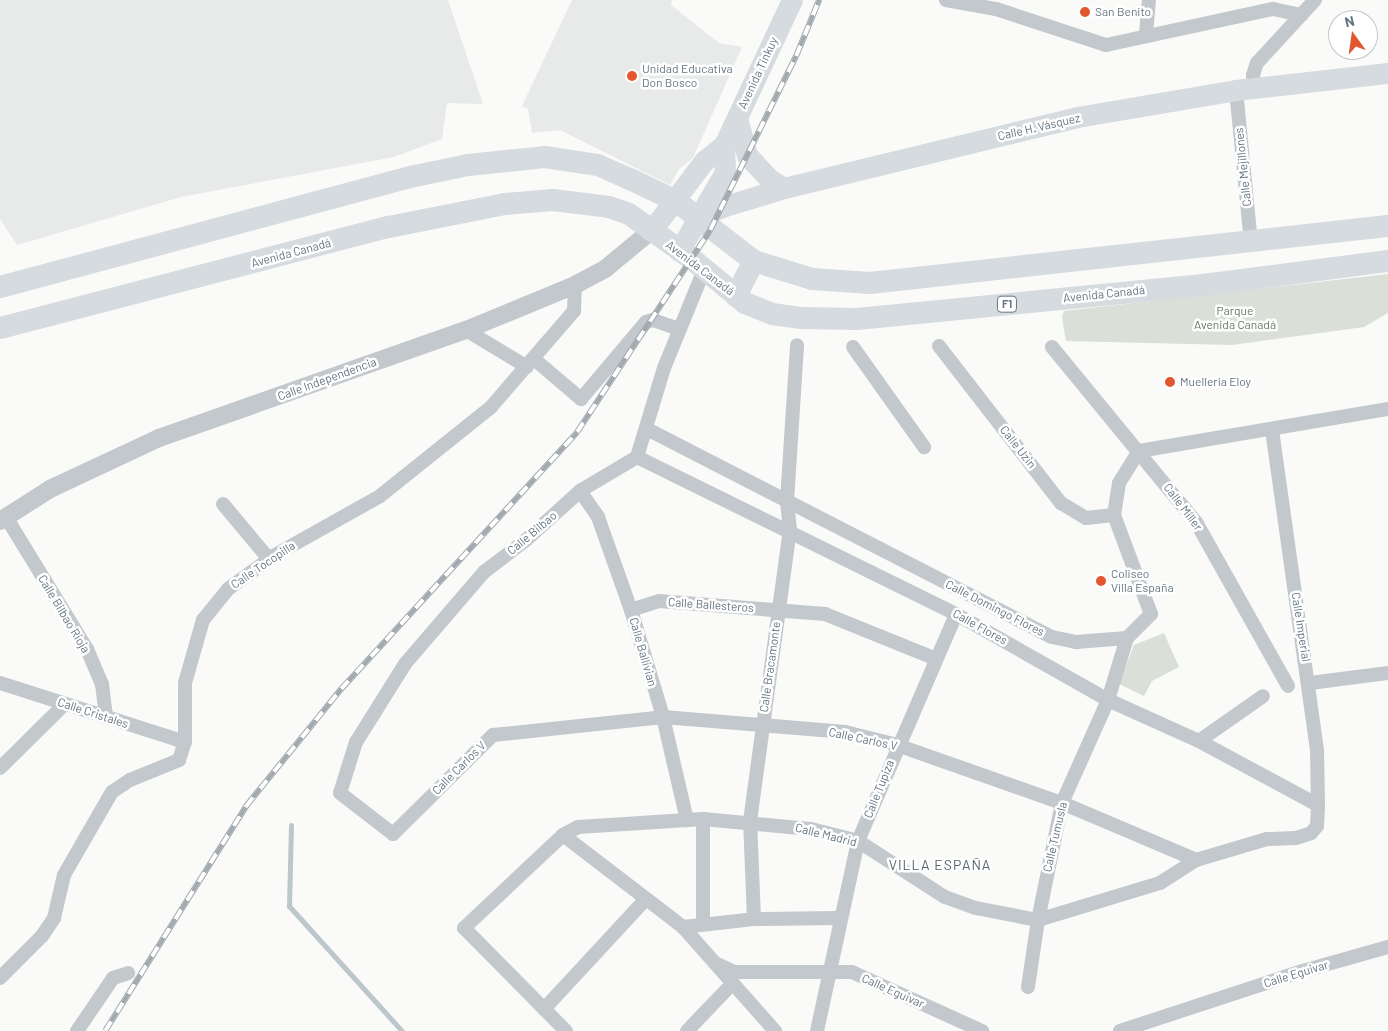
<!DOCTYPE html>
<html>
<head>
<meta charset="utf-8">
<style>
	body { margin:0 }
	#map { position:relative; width:1388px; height:1031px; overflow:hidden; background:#fafaf8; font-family:Barlow,sans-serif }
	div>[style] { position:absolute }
	.built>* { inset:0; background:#e8e9e9 }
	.green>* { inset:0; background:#dadfd7 }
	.stream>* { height:5px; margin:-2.5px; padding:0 2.5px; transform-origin:2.5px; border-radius:2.5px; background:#bbc7cb }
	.minor>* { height:14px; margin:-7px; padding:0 7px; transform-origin:7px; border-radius:7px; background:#c3c8cc }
	.tertiary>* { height:18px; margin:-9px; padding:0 9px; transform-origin:9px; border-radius:9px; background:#c3c8cc }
	.primary>* { height:21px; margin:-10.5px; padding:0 10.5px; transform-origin:10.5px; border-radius:10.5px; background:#d6dbdf }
	.trunk>* { height:22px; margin:-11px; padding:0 11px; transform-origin:11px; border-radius:11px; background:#d6dbdf }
	.rail>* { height:5.5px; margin-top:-2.75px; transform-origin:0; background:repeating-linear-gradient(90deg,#fff 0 11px,#a2aab0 0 22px); box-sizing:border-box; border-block:1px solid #a2aab0 }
	.dots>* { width:14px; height:14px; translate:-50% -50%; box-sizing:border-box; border:2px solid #fff; border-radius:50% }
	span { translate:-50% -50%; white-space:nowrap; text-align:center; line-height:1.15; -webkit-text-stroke:5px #fff; paint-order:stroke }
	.shield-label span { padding:1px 4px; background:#fff; border:1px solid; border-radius:4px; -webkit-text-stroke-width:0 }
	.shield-label { font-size:11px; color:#657683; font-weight:700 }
	.poi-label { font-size:12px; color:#657683 }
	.left { translate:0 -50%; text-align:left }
	.street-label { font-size:12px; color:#657683 }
	.park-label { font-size:12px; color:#687a64 }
	.neighbourhood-label { font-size:14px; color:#57646e; letter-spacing:1px }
	.north { position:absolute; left:1328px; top:10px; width:50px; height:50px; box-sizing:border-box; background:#fff; border:1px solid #c1c8cd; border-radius:50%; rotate:346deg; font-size:14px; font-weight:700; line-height:20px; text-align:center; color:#657683 }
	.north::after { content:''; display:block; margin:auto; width:18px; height:22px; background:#e4572e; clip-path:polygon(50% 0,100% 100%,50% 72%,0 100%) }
</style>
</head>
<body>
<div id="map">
	<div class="built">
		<i style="clip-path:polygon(0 0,448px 0,483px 104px,447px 103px,442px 139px,394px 157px,181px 197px,17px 245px,0 219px)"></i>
		<i style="clip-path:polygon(572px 0,672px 0,671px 5px,719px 43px,742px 47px,693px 158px,680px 168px,670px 185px,560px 130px,532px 133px,528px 109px,522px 106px)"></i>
	</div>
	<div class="green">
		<i style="clip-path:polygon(1388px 274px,1388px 313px,1364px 327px,1232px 345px,1066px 341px,1062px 317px,1064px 311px)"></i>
		<i style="clip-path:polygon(1164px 633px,1179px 667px,1152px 681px,1144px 696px,1119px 684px,1134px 645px)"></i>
	</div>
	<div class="stream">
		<i style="left:291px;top:825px;width:81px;rotate:91.4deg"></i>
		<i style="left:289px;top:906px;width:169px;rotate:47.9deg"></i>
	</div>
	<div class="minor">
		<i style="left:946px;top:0;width:51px;rotate:10.2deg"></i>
		<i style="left:996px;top:9px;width:116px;rotate:18.1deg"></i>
		<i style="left:1106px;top:45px;width:171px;rotate:-12.2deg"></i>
		<i style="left:1273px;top:9px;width:29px;rotate:12deg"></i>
		<i style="left:1146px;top:34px;width:34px;rotate:-85deg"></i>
		<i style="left:1254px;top:88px;width:13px;rotate:-94deg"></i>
		<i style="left:1253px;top:75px;width:13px;rotate:-72deg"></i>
		<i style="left:1257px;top:63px;width:86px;rotate:-47.4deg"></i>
		<i style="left:1236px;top:90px;width:154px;rotate:84.4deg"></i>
		<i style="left:704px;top:270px;width:106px;rotate:112.2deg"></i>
		<i style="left:664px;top:368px;width:93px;rotate:106.9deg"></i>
		<i style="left:637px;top:457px;width:66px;rotate:149.2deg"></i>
		<i style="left:580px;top:491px;width:73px;rotate:137.8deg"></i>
		<i style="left:526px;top:540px;width:53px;rotate:142.7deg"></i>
		<i style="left:484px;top:572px;width:121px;rotate:130.7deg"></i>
		<i style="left:405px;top:664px;width:92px;rotate:122.1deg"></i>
		<i style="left:356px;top:742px;width:53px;rotate:107.4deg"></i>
		<i style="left:340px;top:793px;width:67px;rotate:37.7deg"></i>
		<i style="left:393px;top:834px;width:141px;rotate:-44.7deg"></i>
		<i style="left:493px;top:735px;width:171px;rotate:-6deg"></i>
		<i style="left:663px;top:717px;width:183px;rotate:4.7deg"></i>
		<i style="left:845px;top:732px;width:54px;rotate:14deg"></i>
		<i style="left:897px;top:745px;width:175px;rotate:19.4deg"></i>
		<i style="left:1062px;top:803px;width:146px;rotate:23deg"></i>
		<i style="left:1196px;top:860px;width:74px;rotate:-16.5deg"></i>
		<i style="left:1267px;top:839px;width:29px;rotate:-2deg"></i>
		<i style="left:1296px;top:838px;width:16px;rotate:-18deg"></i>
		<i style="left:1311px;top:833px;width:9px;rotate:-49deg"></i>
		<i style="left:1317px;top:826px;width:21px;rotate:-87deg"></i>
		<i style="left:1318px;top:805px;width:55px;rotate:-91deg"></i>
		<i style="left:1317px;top:750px;width:324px;rotate:-98deg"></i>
		<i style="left:466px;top:330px;width:71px;rotate:31.2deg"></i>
		<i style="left:939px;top:346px;width:199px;rotate:52.2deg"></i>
		<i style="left:1061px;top:503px;width:29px;rotate:31deg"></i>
		<i style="left:1086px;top:518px;width:28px;rotate:-6deg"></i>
		<i style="left:853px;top:347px;width:123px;rotate:54.6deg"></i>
		<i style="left:1052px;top:347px;width:227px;rotate:50.6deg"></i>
		<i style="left:1196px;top:522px;width:188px;rotate:60.7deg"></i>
		<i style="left:534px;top:359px;width:62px;rotate:40.4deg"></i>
		<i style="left:581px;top:399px;width:101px;rotate:-49.8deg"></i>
		<i style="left:646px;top:322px;width:7px;rotate:-16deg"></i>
		<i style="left:653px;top:320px;width:28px;rotate:19deg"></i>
		<i style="left:647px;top:429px;width:455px;rotate:27.2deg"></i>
		<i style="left:1052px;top:637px;width:25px;rotate:12deg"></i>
		<i style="left:1076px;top:642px;width:51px;rotate:-4.5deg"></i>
		<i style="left:1127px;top:638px;width:34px;rotate:-45deg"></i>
		<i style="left:1151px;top:614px;width:106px;rotate:-110.5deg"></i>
		<i style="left:1114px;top:515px;width:32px;rotate:-81deg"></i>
		<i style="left:1119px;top:483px;width:38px;rotate:-58deg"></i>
		<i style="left:1139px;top:451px;width:253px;rotate:-9.6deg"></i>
		<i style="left:637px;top:457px;width:356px;rotate:26.2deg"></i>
		<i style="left:956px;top:614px;width:175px;rotate:29.5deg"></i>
		<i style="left:1108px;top:700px;width:100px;rotate:24.3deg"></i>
		<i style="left:1199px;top:741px;width:135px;rotate:28.3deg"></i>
		<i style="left:580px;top:491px;width:32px;rotate:55deg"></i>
		<i style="left:598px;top:517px;width:99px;rotate:70.5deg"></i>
		<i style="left:631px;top:610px;width:112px;rotate:73.3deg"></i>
		<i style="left:663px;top:717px;width:106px;rotate:76.9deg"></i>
		<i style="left:223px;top:504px;width:72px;rotate:50.1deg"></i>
		<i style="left:6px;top:517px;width:155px;rotate:58.5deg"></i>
		<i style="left:87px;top:649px;width:38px;rotate:67deg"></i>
		<i style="left:102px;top:684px;width:33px;rotate:83deg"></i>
		<i style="left:631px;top:610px;width:29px;rotate:-18deg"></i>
		<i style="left:659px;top:601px;width:167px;rotate:4.5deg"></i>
		<i style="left:825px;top:614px;width:118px;rotate:22deg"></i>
		<i style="left:0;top:683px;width:194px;rotate:17.7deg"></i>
		<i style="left:1310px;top:683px;width:79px;rotate:-7.3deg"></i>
		<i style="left:1199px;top:741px;width:78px;rotate:-35.1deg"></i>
		<i style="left:0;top:768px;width:91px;rotate:-44.6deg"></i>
		<i style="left:563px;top:835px;width:151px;rotate:37.5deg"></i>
		<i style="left:683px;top:927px;width:139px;rotate:48.5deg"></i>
		<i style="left:754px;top:919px;width:85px;rotate:-0.7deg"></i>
		<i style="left:703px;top:924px;width:105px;rotate:-90deg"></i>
		<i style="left:683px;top:927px;width:71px;rotate:-6.4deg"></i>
		<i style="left:754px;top:919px;width:98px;rotate:-92.3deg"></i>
		<i style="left:750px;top:821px;width:294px;rotate:-82.2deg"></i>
		<i style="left:790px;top:530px;width:29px;rotate:-96deg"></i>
		<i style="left:787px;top:501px;width:156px;rotate:-86.3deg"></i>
		<i style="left:715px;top:963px;width:21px;rotate:25deg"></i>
		<i style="left:734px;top:972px;width:118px"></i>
		<i style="left:852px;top:972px;width:143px;rotate:24.4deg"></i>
		<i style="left:0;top:978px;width:59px;rotate:-45deg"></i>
		<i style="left:42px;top:936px;width:22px;rotate:-56deg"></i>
		<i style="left:54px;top:918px;width:44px;rotate:-76.9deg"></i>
		<i style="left:64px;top:875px;width:96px;rotate:-60deg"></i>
		<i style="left:112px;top:792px;width:22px;rotate:-34deg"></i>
		<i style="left:130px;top:780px;width:53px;rotate:-22.2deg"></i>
		<i style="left:179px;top:760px;width:19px;rotate:-72deg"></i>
		<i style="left:185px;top:742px;width:59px;rotate:-90deg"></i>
		<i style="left:185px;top:683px;width:66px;rotate:-74.1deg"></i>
		<i style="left:203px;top:620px;width:40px;rotate:-51deg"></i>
		<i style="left:228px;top:589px;width:58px;rotate:-35.9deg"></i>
		<i style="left:275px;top:555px;width:120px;rotate:-29.3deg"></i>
		<i style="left:380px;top:496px;width:142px;rotate:-38.7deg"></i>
		<i style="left:491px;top:407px;width:127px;rotate:-49.2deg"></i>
		<i style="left:574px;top:311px;width:26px;rotate:-88deg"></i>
		<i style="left:1028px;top:987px;width:68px;rotate:-81.5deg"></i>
		<i style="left:1038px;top:920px;width:119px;rotate:-78.4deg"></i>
		<i style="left:1062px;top:803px;width:113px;rotate:-65.9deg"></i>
		<i style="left:1108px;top:700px;width:65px;rotate:-73deg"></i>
		<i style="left:544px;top:1009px;width:150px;rotate:-47.2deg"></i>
		<i style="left:77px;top:1031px;width:64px;rotate:-55.8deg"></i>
		<i style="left:113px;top:978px;width:16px;rotate:-18deg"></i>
		<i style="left:566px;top:1031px;width:145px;rotate:-134.7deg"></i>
		<i style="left:464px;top:928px;width:136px;rotate:-43.2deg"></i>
		<i style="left:563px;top:835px;width:17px;rotate:-28deg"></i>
		<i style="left:578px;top:827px;width:125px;rotate:-3.7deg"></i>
		<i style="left:703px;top:819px;width:108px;rotate:5.3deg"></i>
		<i style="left:811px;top:829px;width:49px;rotate:14.3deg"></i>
		<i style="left:858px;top:841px;width:103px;rotate:32.8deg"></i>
		<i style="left:945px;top:897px;width:33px;rotate:20deg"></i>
		<i style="left:976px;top:908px;width:63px;rotate:11deg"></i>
		<i style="left:1038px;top:920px;width:127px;rotate:-16.9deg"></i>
		<i style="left:1160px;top:883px;width:43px;rotate:-32.6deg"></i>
		<i style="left:687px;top:1031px;width:64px;rotate:-46.3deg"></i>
		<i style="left:817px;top:1031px;width:194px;rotate:-77.8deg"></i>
		<i style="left:858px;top:841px;width:247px;rotate:-66.6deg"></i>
		<i style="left:1120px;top:1031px;width:193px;rotate:-18.2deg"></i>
		<i style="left:1303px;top:971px;width:88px;rotate:-15.8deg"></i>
	</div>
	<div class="tertiary">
		<i style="left:0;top:521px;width:59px;rotate:-32.6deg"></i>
		<i style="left:50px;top:489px;width:120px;rotate:-25.1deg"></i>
		<i style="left:159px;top:438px;width:325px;rotate:-19.4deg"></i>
		<i style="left:466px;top:330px;width:118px;rotate:-22.4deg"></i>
		<i style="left:575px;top:285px;width:34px;rotate:-28deg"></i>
		<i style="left:605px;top:269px;width:60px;rotate:-39.6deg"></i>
	</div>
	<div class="primary">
		<i style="left:737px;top:118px;width:38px;rotate:75deg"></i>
		<i style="left:747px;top:155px;width:33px;rotate:47deg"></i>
		<i style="left:769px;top:179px;width:17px;rotate:31deg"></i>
		<i style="left:698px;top:219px;width:27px;rotate:-27deg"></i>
		<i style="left:722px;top:207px;width:65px;rotate:-17deg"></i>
		<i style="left:784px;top:188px;width:301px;rotate:-13.6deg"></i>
		<i style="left:1077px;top:117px;width:161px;rotate:-9.6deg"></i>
		<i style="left:1236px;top:90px;width:153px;rotate:-6.4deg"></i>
		<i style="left:651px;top:231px;width:88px;rotate:-52.9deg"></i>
		<i style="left:704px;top:161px;width:26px;rotate:-39deg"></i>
		<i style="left:724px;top:145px;width:160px;rotate:-64.9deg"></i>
		<i style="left:679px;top:251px;width:91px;rotate:-59.8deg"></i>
		<i style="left:725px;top:172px;width:27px;rotate:-92deg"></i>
	</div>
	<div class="trunk">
		<i style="left:0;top:287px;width:430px;rotate:-15deg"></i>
		<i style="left:415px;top:176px;width:54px;rotate:-11.7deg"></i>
		<i style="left:468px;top:165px;width:77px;rotate:-5.9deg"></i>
		<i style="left:545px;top:157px;width:54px;rotate:8.6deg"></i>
		<i style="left:598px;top:165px;width:35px;rotate:24deg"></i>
		<i style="left:630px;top:179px;width:51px;rotate:25.6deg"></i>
		<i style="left:676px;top:201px;width:98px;rotate:37.6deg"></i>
		<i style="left:754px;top:261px;width:61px;rotate:17.2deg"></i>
		<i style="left:812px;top:279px;width:58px;rotate:3.9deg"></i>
		<i style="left:870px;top:283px;width:521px;rotate:-6.28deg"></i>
		<i style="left:736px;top:296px;width:39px;rotate:-63deg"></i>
		<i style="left:0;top:328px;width:402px;rotate:-14.6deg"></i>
		<i style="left:389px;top:227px;width:118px;rotate:-11.2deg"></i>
		<i style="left:505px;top:204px;width:48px;rotate:-4.8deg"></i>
		<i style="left:553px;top:200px;width:56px;rotate:7.1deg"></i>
		<i style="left:609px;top:207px;width:21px;rotate:19deg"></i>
		<i style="left:629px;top:214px;width:77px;rotate:35.5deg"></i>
		<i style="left:692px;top:259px;width:69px;rotate:39.7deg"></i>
		<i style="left:745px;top:303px;width:29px;rotate:22deg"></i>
		<i style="left:772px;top:314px;width:30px;rotate:8deg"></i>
		<i style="left:802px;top:318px;width:55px;rotate:1deg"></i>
		<i style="left:857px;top:319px;width:348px;rotate:-5.6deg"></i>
		<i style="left:1203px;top:285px;width:187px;rotate:-7.4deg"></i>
	</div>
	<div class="rail">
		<i style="left:105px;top:1031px;width:266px;rotate:-57.9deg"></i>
		<i style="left:246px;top:806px;width:151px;rotate:-50.9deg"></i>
		<i style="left:341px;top:689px;width:349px;rotate:-47.4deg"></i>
		<i style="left:577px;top:432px;width:242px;rotate:-56.6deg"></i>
		<i style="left:710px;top:230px;width:194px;rotate:-63.7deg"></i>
		<i style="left:796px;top:56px;width:61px;rotate:-67.7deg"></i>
	</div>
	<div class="dots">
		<i style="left:1085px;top:12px;background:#e4572e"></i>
		<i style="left:632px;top:76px;background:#e4572e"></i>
		<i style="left:1170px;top:382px;background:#e4572e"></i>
		<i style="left:1101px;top:581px;background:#e4572e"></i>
	</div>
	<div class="shield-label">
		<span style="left:1007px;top:304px">F1</span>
	</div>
	<div class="poi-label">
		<span class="left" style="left:1095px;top:12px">San Benito</span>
		<span class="left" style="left:642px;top:76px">Unidad Educativa<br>Don Bosco</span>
		<span class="left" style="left:1180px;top:382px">Muelleria Eloy</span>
		<span class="left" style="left:1111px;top:581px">Coliseo<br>Villa España</span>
	</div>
	<div class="street-label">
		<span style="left:758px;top:73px;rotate:-65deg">Avenida Tinkuy</span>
		<span style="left:1039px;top:127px;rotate:-13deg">Calle H. Vásquez</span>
		<span style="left:1243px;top:167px;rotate:-96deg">Calle Mejillones</span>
		<span style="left:291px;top:253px;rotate:-15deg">Avenida Canadá</span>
		<span style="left:700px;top:268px;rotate:37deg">Avenida Canadá</span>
		<span style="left:1104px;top:294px;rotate:-6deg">Avenida Canadá</span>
		<span style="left:327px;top:379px;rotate:-20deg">Calle Independencia</span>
		<span style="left:1018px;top:447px;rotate:52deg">Calle Uzin</span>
		<span style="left:1183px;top:507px;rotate:53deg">Calle Miller</span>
		<span style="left:532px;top:533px;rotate:-40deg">Calle Bilbao</span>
		<span style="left:263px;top:565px;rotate:-34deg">Calle Tocopilla</span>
		<span style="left:711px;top:605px;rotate:4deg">Calle Ballesteros</span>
		<span style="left:995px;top:608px;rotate:27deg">Calle Domingo Flores</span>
		<span style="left:64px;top:614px;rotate:59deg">Calle Bilbao Rioja</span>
		<span style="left:980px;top:627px;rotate:29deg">Calle Flores</span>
		<span style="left:1301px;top:627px;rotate:81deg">Calle Imperial</span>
		<span style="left:643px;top:652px;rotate:74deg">Calle Ballivian</span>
		<span style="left:770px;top:667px;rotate:-82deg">Calle Bracamonte</span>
		<span style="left:93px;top:713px;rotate:18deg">Calle Cristales</span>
		<span style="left:863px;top:739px;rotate:12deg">Calle Carlos V</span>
		<span style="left:459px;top:768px;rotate:-45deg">Calle Carlos V</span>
		<span style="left:879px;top:789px;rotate:-68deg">Calle Tupiza</span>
		<span style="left:826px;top:835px;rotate:14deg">Calle Madrid</span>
		<span style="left:1055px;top:837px;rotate:-77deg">Calle Tumusla</span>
		<span style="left:1296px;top:974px;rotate:-17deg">Calle Eguivar</span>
		<span style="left:893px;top:991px;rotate:24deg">Calle Eguivar</span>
	</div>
	<div class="park-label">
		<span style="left:1235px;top:318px">Parque<br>Avenida Canadá</span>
	</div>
	<div class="neighbourhood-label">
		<span style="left:940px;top:865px">VILLA ESPAÑA</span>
	</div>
	<div class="north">N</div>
</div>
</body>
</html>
